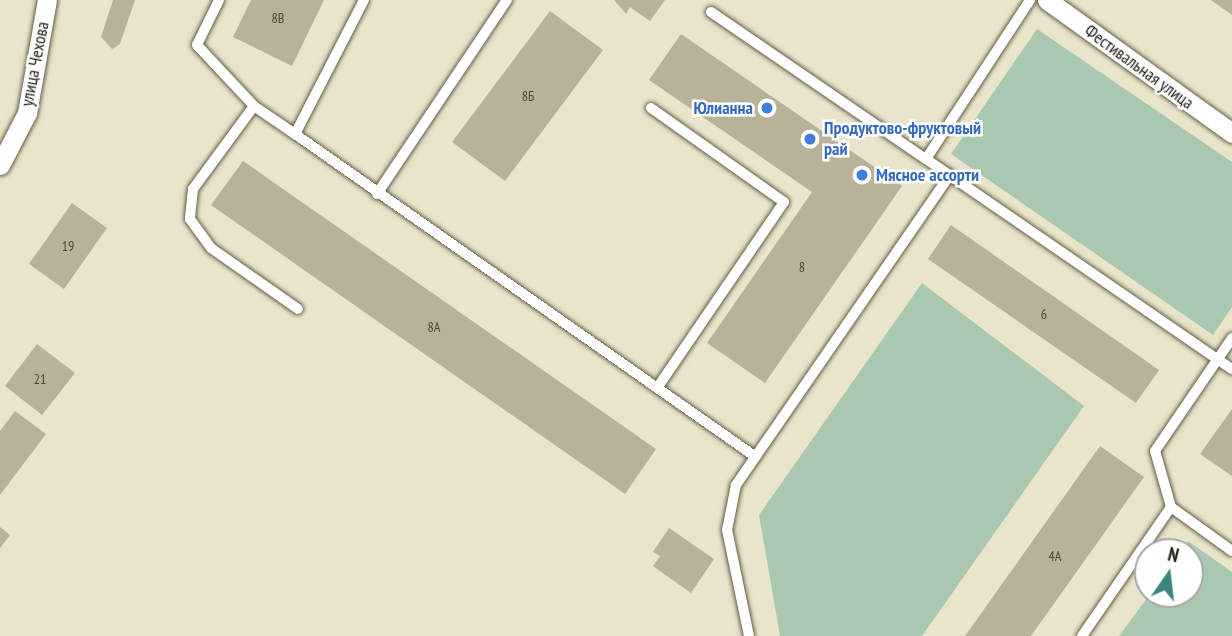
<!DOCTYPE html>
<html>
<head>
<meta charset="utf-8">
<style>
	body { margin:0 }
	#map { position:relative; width:1232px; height:636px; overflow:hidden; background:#eae5ca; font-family:"PT Sans Narrow",sans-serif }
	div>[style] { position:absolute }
	.green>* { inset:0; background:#a9c8b2 }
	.building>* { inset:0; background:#b8b398 }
	.roads { filter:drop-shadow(0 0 2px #625e46) drop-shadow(0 0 2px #625e46) }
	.lane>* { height:10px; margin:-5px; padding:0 5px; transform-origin:5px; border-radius:5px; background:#fff }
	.street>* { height:19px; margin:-9.5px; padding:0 9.5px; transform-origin:9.5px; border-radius:9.5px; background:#fff }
	.dots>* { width:19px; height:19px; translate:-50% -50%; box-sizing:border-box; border:4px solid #fff; border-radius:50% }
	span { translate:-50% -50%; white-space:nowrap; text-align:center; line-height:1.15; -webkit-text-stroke:5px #fff; paint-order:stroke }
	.number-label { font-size:14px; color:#4a483a }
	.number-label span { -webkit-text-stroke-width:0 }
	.street-label { font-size:18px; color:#26241a }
	.shop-label { font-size:18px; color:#366cbe; font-weight:700 }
	.right { translate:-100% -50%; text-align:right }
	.left { translate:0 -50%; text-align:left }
	.north { position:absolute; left:1134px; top:538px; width:70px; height:70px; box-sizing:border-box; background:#fff; border:2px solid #a8a7a3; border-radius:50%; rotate:14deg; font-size:19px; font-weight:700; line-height:28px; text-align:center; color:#26241a }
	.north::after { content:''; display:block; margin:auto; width:24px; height:32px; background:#3d8581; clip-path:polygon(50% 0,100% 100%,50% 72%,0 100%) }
</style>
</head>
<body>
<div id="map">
	<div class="green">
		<i style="clip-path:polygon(1037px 29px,1232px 162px,1232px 307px,1213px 335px,951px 154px)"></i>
		<i style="clip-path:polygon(922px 283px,1084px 406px,922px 636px,780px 636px,759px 515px)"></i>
		<i style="clip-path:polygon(1188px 541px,1232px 572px,1232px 636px,1119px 636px,1150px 594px,1190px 594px,1190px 552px,1180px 552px)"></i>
	</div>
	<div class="building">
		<i style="clip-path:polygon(113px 0,135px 0,120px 44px,112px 49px,101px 37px)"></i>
		<i style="clip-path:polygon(251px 0,324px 0,292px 66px,233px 37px)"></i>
		<i style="clip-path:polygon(614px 0,665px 0,650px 21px,630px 7px,626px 14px)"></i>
		<i style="clip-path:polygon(1211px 0,1232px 0,1232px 15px)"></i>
		<i style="clip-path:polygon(550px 11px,603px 50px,505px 181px,452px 142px)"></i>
		<i style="clip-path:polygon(681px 34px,902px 186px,765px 383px,707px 343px,812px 192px,649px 80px)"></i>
		<i style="clip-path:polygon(243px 161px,656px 449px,625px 494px,211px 205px)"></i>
		<i style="clip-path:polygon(72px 203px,107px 228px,64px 289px,29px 264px)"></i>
		<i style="clip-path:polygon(951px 225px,1159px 370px,1136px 403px,928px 259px)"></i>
		<i style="clip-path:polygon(37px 344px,75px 373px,42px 415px,5px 386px)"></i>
		<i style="clip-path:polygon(1232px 409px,1232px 476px,1200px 454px)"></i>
		<i style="clip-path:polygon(15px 411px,46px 434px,0 495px,0 431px)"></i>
		<i style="clip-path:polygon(1100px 446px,1144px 477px,1031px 636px,965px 636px)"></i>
		<i style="clip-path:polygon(0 527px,10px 535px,0 548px)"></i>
		<i style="clip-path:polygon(669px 528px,714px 559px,691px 593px,653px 566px,660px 556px,653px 552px)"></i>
	</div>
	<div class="roads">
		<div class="lane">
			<i style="left:219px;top:0;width:50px;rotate:116.1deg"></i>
			<i style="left:197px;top:45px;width:83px;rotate:46.9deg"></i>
			<i style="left:364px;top:0;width:151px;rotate:117.2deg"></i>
			<i style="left:295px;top:134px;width:559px;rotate:35.03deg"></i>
			<i style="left:711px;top:12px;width:260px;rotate:34.4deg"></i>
			<i style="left:926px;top:159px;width:190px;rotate:-56.8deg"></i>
			<i style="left:651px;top:108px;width:163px;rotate:35.3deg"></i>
			<i style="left:784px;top:202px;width:225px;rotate:124.3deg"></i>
			<i style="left:295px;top:134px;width:50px;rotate:-145.7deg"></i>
			<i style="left:254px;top:106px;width:103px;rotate:126.3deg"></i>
			<i style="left:193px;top:189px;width:30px;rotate:96deg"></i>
			<i style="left:190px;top:219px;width:36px;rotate:54deg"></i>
			<i style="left:211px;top:248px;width:106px;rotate:35deg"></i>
			<i style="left:926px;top:159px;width:371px;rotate:34.5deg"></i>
			<i style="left:377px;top:194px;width:234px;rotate:-56.2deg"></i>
			<i style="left:1171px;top:507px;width:58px;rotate:-105.9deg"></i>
			<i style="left:1155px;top:451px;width:137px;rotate:-55.7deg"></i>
			<i style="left:749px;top:636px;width:108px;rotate:-101.7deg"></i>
			<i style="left:727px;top:530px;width:46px;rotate:-78.7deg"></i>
			<i style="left:736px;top:485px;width:377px;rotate:-55.4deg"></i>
			<i style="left:1082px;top:636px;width:157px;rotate:-55.4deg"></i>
			<i style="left:1171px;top:507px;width:75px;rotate:35.8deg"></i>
		</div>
		<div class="street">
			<i style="left:1047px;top:0;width:228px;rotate:35.7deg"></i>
			<i style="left:0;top:165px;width:59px;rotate:-62.6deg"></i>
			<i style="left:27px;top:113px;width:115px;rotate:-80deg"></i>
		</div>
	</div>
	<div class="dots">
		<i style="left:767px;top:108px;background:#3f7fe0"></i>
		<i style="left:810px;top:139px;background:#3f7fe0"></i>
		<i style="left:862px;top:175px;background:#3f7fe0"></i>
	</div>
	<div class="number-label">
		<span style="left:278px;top:18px">8В</span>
		<span style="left:528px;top:96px">8Б</span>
		<span style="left:68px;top:246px">19</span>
		<span style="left:802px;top:267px">8</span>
		<span style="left:1044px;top:314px">6</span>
		<span style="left:434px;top:327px">8А</span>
		<span style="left:40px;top:379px">21</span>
		<span style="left:1055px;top:556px">4А</span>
	</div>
	<div class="street-label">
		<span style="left:35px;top:64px;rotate:-79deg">улица Чехова</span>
		<span style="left:1139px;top:67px;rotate:36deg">Фестивальная улица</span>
	</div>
	<div class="shop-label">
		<span class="right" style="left:753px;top:108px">Юлианна</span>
		<span class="left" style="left:824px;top:139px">Продуктово-фруктовый<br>рай</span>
		<span class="left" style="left:876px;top:175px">Мясное ассорти</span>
	</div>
	<div class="north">N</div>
</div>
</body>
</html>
